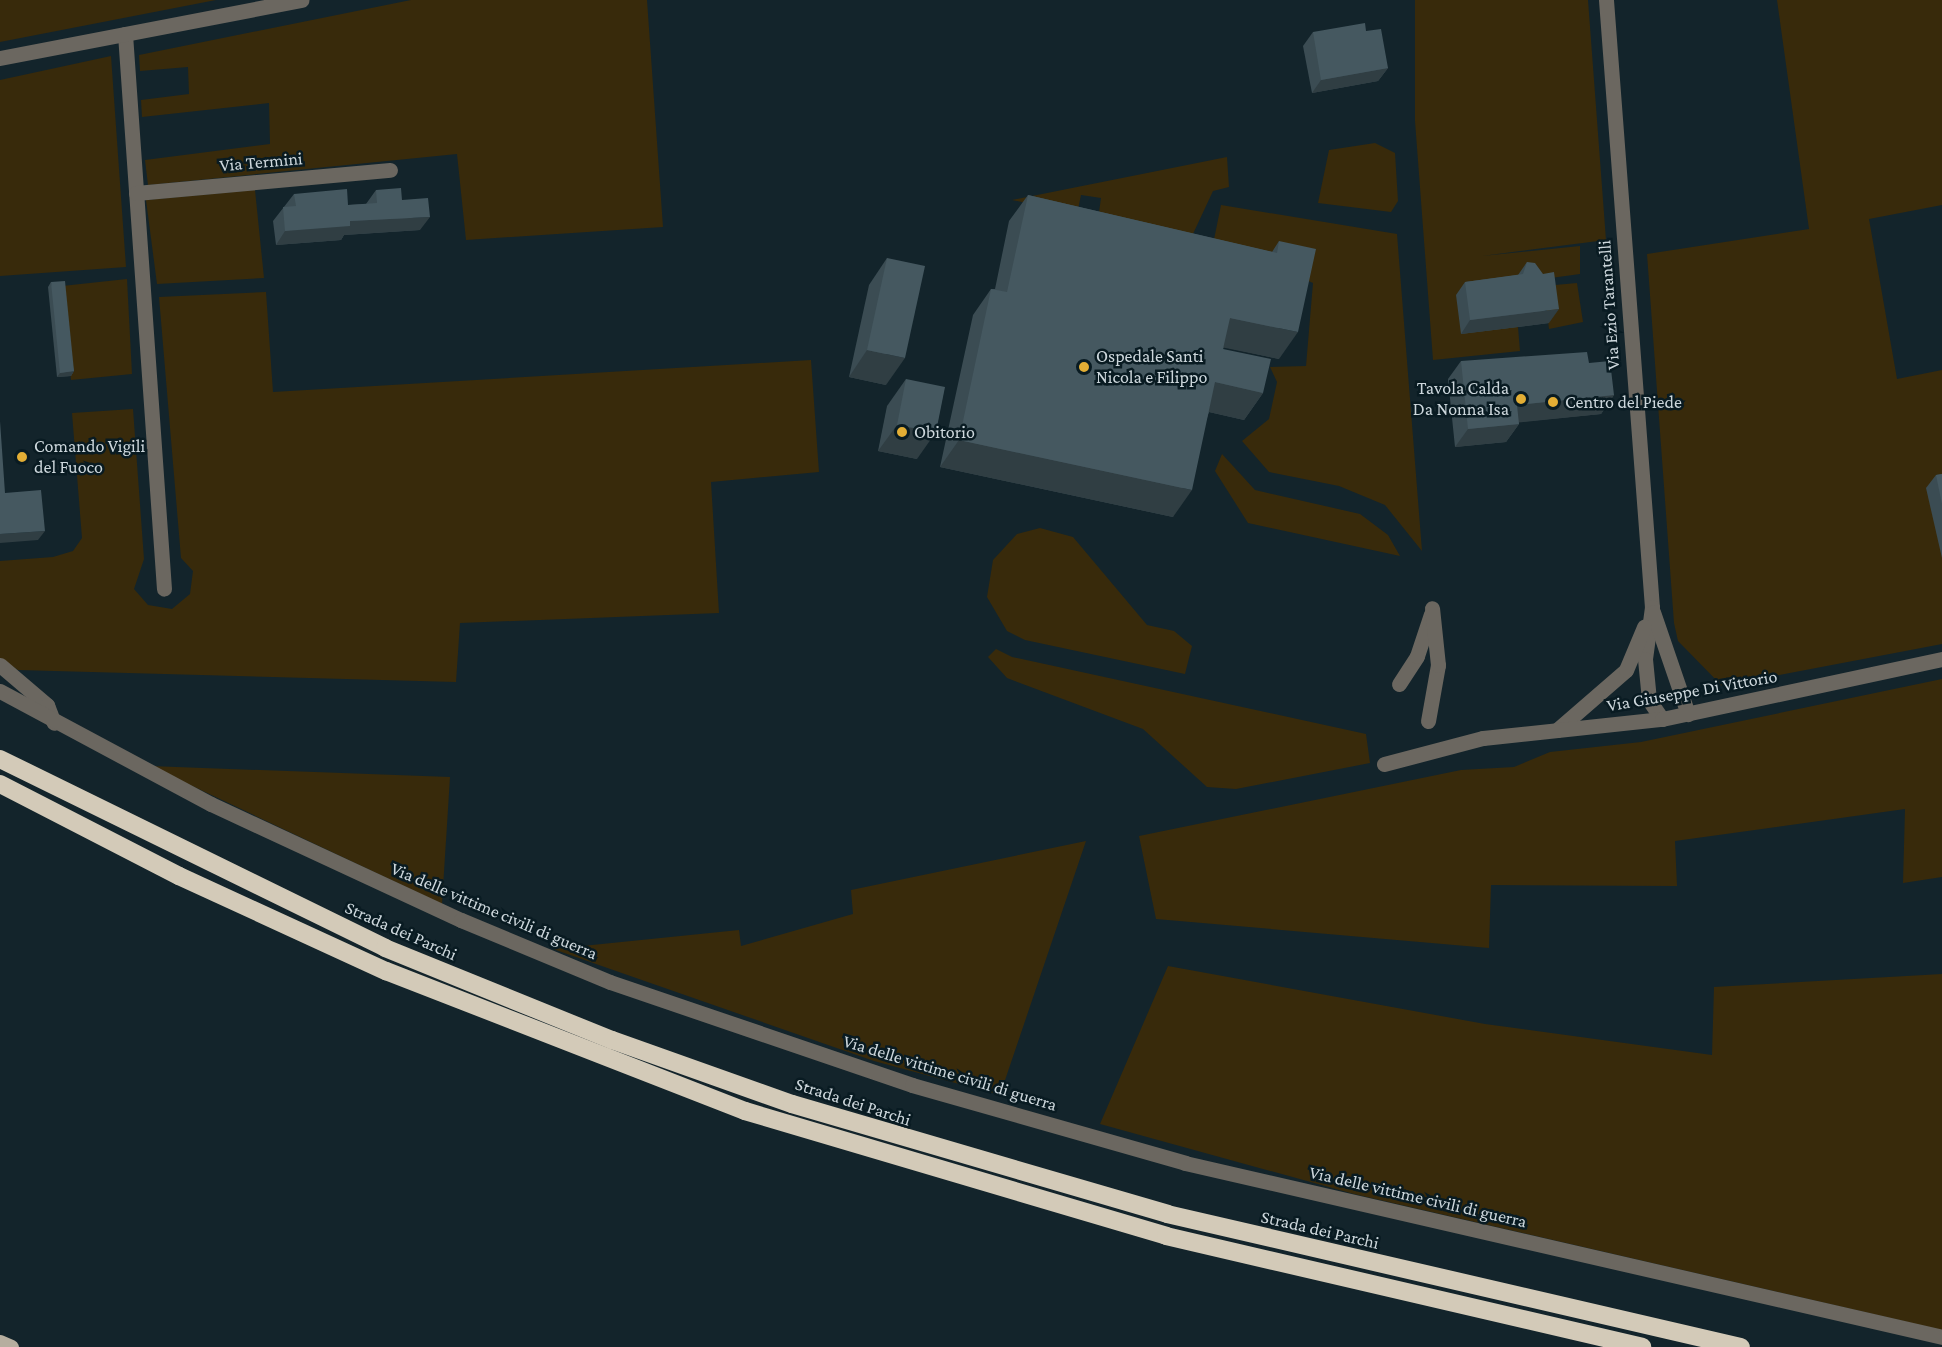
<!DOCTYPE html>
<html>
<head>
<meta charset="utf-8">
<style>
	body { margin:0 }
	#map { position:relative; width:1942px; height:1347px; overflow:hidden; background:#13242b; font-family:"Crimson Pro",serif }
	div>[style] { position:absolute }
	.green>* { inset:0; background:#382a0b }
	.minor>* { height:15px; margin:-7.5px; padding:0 7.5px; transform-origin:7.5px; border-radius:7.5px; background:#6b6760 }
	.major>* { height:15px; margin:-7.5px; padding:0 7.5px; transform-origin:7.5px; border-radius:7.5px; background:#b6ae9f }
	.highway>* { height:18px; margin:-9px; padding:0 9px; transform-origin:9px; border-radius:9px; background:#d3cab8 }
	.wall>* { inset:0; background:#3b4c53 }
	.shaded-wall>* { inset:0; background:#303e43 }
	.building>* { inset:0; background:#455860 }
	.dots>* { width:16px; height:16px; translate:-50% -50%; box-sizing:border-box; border:3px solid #091b22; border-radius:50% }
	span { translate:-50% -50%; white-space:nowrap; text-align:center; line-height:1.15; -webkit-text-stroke:5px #091b22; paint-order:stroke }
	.street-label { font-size:18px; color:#cdd7dc }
	.poi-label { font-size:18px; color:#cdd7dc }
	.left { translate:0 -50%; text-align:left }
	.right { translate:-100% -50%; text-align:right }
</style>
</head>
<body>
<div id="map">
	<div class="green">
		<i style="clip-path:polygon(0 0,216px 0,0 42px)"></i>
		<i style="clip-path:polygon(411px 0,647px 0,663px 227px,466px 240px,457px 154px,148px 185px,145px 160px,270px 144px,269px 103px,142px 117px,141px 100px,189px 94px,188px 67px,140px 71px,139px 55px)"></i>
		<i style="clip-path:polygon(1415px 0,1588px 0,1606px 240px,1482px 256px,1580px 246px,1580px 274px,1529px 281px,1518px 327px,1520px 351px,1433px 360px,1415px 121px)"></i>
		<i style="clip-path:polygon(1777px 0,1942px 0,1942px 205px,1869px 219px,1897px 379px,1942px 370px,1942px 644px,1722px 686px,1678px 641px,1674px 623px,1647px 254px,1809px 229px)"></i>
		<i style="clip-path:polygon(111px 56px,126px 267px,0 276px,0 80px)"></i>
		<i style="clip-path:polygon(1375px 143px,1395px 153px,1398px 201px,1391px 212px,1318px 203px,1329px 150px)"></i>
		<i style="clip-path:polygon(1227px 157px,1229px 187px,1213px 191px,1192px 236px,1098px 219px,1101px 198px,1081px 195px,1077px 214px,1012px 200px)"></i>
		<i style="clip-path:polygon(255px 190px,264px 278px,157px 284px,146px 200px)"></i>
		<i style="clip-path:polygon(1221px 205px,1397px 234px,1422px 551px,1385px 505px,1339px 486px,1269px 472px,1242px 441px,1269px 419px,1277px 382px,1270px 367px,1306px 366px,1313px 283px,1297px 276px,1208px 269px)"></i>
		<i style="clip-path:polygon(127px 279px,132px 374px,71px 380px,62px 286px)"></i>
		<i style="clip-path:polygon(1577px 283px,1583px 322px,1549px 329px,1544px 286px)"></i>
		<i style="clip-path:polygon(266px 292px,273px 392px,811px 360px,819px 472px,711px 482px,719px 613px,460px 623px,456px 682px,18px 670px,0 658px,0 561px,53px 557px,73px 551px,82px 538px,72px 413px,133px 409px,144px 559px,134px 589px,148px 605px,172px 609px,190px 594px,193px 571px,181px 558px,159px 297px)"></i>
		<i style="clip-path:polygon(1222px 454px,1255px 490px,1360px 514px,1388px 535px,1400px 556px,1248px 523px,1215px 471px)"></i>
		<i style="clip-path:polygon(1040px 528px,1073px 537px,1147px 625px,1174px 631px,1192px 646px,1185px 674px,1025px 640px,1007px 631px,987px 597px,993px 560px,1017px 534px)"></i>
		<i style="clip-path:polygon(996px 649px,1012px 657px,1366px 734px,1370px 763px,1236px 789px,1207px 787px,1143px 729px,1007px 678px,988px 657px)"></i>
		<i style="clip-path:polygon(1942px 679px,1942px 877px,1903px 883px,1905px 809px,1675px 841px,1677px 886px,1491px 885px,1489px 948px,1156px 919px,1139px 836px,1461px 770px,1514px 767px,1550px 752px,1641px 742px)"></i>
		<i style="clip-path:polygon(150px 766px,450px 777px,442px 904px)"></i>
		<i style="clip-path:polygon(1086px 841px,1000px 1095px,874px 1061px,553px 949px,739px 930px,741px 946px,853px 914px,851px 890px)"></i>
		<i style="clip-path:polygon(1168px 966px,1485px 1024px,1712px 1055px,1714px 987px,1942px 974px,1942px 1330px,1354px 1194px,1100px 1124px)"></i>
	</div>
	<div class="minor">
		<i style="left:1606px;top:0;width:609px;rotate:85.67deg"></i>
		<i style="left:1652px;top:607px;width:52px;rotate:97.7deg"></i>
		<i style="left:1645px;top:659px;width:41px;rotate:84.4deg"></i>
		<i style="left:1649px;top:700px;width:23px;rotate:56deg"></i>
		<i style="left:125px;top:34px;width:556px;rotate:85.98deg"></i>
		<i style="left:0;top:58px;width:307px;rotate:-10.9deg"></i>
		<i style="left:136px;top:193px;width:255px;rotate:-5.2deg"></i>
		<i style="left:1653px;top:612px;width:108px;rotate:71.1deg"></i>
		<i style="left:0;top:665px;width:62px;rotate:40.4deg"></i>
		<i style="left:47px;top:705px;width:19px;rotate:69deg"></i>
		<i style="left:1399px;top:684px;width:33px;rotate:-57deg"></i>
		<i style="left:1417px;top:656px;width:44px;rotate:-71.6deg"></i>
		<i style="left:0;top:691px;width:239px;rotate:28.2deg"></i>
		<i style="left:211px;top:804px;width:276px;rotate:24.9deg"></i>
		<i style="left:461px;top:920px;width:161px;rotate:22.6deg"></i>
		<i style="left:610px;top:982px;width:319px;rotate:18.8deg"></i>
		<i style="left:912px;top:1085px;width:284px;rotate:15.9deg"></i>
		<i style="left:1185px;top:1163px;width:777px;rotate:12.94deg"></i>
		<i style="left:1428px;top:721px;width:57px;rotate:-79.9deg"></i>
		<i style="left:1438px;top:665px;width:57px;rotate:-96deg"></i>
		<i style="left:1557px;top:730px;width:91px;rotate:-41deg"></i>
		<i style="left:1626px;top:670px;width:47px;rotate:-67.3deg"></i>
		<i style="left:1384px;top:764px;width:102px;rotate:-14.7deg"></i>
		<i style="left:1483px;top:738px;width:180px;rotate:-6.1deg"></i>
		<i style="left:1662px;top:719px;width:286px;rotate:-12.1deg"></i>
	</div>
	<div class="major">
		<i style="left:0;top:1342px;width:12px;rotate:24deg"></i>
	</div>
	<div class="highway">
		<i style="left:0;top:759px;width:429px;rotate:26.1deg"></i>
		<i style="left:385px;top:948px;width:245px;rotate:22.1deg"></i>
		<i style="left:612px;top:1040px;width:191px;rotate:19.6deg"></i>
		<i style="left:792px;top:1104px;width:391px;rotate:16.3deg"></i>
		<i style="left:1167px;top:1214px;width:589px;rotate:13.05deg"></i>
		<i style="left:0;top:784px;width:201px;rotate:27.2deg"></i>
		<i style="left:179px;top:876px;width:228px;rotate:24.7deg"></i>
		<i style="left:386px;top:971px;width:385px;rotate:21.3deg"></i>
		<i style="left:745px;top:1111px;width:439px;rotate:16.5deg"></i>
		<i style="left:1166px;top:1236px;width:489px;rotate:13.1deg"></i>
	</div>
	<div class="wall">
		<i style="clip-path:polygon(1366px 31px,1388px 68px,1378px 81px,1312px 93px,1303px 46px,1313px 32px)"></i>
		<i style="clip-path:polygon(376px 190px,402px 200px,420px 230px,344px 235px,341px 240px,276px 245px,273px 221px,294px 194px,348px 205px,366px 204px)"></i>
		<i style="clip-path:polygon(1028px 195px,1272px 252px,1279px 241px,1279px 359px,1224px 347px,1223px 349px,1263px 393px,1244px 420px,1209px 412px,1173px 517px,940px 467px,973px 315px,991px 289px,995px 289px,1009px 221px)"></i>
		<i style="clip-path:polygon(887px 258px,886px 385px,849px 377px,869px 285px)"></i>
		<i style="clip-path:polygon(1527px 262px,1549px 323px,1461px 334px,1456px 295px,1465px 282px,1518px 275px)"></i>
		<i style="clip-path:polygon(51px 282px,74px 371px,71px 376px,57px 377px,48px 287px)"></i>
		<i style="clip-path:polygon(1461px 361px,1589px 363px,1614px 395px,1601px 414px,1519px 422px,1519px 424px,1506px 442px,1455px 447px,1448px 379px)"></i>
		<i style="clip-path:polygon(906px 379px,917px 459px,878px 451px,887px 406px)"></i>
		<i style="clip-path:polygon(1942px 474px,1942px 558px,1926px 488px,1936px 475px)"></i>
	</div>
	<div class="shaded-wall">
		<i style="clip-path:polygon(1388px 68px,1378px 81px,1312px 93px,1321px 80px)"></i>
		<i style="clip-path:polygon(430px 217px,420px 230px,344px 235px,341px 240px,276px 245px,285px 231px,350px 221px)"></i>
		<i style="clip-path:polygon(1559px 309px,1549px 323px,1461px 334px,1470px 320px)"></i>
		<i style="clip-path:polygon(1230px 318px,1298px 332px,1279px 359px,1211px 345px)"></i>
		<i style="clip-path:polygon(867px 350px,905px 358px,886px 385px,849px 377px)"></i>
		<i style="clip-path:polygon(74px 371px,71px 376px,57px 377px,60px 373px)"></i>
		<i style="clip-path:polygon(1215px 382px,1263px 393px,1244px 420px,1196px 409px)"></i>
		<i style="clip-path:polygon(1614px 395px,1601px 414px,1504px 424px,1517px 405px)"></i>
		<i style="clip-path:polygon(1519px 424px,1506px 442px,1455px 447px,1468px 429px)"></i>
		<i style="clip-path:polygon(897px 425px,936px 432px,917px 459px,878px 451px)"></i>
		<i style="clip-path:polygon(959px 440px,1192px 490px,1173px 517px,940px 467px)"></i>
		<i style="clip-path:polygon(45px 531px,38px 540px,0 543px,0 534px)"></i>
	</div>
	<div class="building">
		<i style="clip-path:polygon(1365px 23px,1366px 31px,1381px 29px,1388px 68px,1321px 80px,1313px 32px)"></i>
		<i style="clip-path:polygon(401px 188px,402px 200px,428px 198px,430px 217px,350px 221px,350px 226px,285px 231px,283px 207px,296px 206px,294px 194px,347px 189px,348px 205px,377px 203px,376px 190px)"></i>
		<i style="clip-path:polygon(1028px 195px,1277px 253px,1279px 241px,1316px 249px,1298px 332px,1230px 318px,1223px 349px,1271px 359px,1263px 393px,1215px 382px,1192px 490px,959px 440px,991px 289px,1007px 292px)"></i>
		<i style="clip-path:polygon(887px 258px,925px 266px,905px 358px,867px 350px)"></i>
		<i style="clip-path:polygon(1527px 262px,1535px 263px,1543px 274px,1554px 272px,1559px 309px,1470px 320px,1465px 282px,1523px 274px)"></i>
		<i style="clip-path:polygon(65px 281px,74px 371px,60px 373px,51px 282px)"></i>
		<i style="clip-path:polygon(1587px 352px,1589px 363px,1610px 361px,1614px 395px,1517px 405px,1519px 424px,1468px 429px,1461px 361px)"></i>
		<i style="clip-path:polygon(906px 379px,945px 387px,936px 432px,897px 425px)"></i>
		<i style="clip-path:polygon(0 421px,5px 493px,41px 490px,45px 531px,0 534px)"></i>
		<i style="clip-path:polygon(1942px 474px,1942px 504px,1936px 475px)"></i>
	</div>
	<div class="dots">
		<i style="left:1084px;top:367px;background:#e3ae35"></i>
		<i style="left:1521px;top:399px;background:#e3ae35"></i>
		<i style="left:1553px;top:402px;background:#e3ae35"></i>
		<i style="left:902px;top:432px;background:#e3ae35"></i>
		<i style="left:22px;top:457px;background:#e3ae35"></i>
	</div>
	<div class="street-label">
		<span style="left:261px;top:162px;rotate:-5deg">Via Termini</span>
		<span style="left:1609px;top:305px;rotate:-94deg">Via Ezio Tarantelli</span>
		<span style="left:1692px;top:691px;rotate:-10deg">Via Giuseppe Di Vittorio</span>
		<span style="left:494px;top:911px;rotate:23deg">Via delle vittime civili di guerra</span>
		<span style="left:401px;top:931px;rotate:24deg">Strada dei Parchi</span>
		<span style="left:950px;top:1073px;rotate:17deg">Via delle vittime civili di guerra</span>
		<span style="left:853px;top:1102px;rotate:18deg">Strada dei Parchi</span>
		<span style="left:1418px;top:1197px;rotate:13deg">Via delle vittime civili di guerra</span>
		<span style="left:1320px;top:1230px;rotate:13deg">Strada dei Parchi</span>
	</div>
	<div class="poi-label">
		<span class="left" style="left:1096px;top:367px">Ospedale Santi<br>Nicola e Filippo</span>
		<span class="right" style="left:1509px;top:399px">Tavola Calda<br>Da Nonna Isa</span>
		<span class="left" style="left:1565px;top:402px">Centro del Piede</span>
		<span class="left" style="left:914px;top:432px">Obitorio</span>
		<span class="left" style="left:34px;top:457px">Comando Vigili<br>del Fuoco</span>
	</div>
</div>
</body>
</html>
